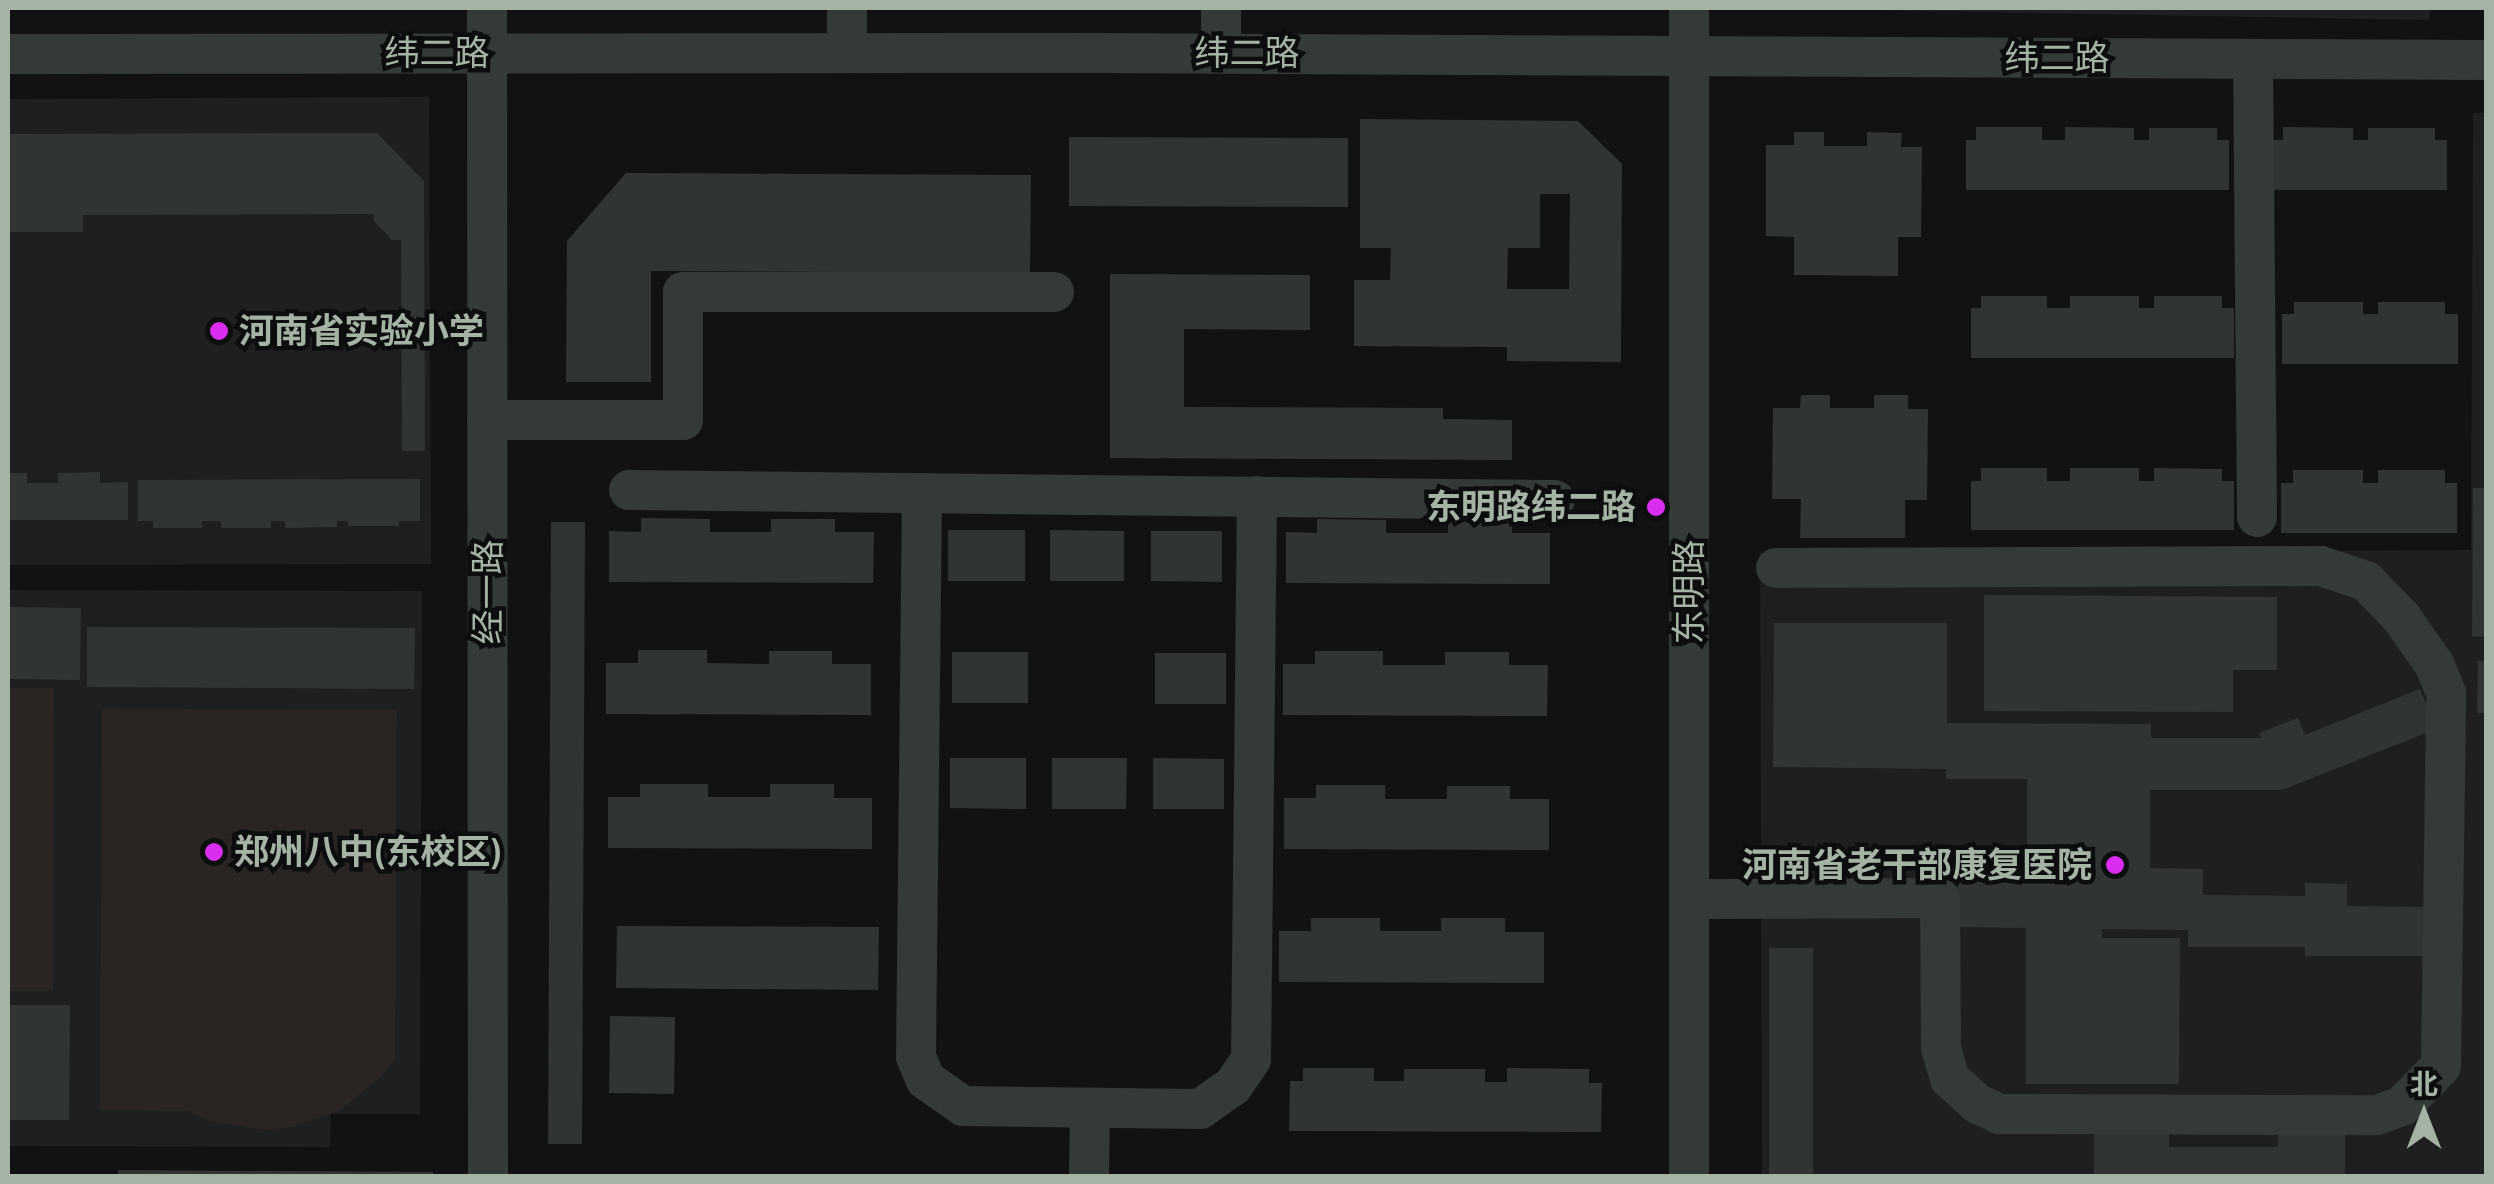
<!DOCTYPE html>
<html>
<head>
<meta charset="utf-8">
<style>
	body { margin:0 }
	#map { position:relative; width:2494px; height:1184px; overflow:hidden; background:#111312; font-family:Cabin,"Noto Sans SC",sans-serif }
	div>[style] { position:absolute }
	.built>* { inset:0; background:#1d201e }
	.green>* { inset:0; background:#2a2522 }
	.building>* { inset:0; background:#313532 }
	.minor>* { height:40px; margin:-20px; padding:0 20px; transform-origin:20px; border-radius:20px; background:#343a35 }
	.dots>* { width:28px; height:28px; translate:-50% -50%; box-sizing:border-box; border:5px solid #0c0e0d; border-radius:50% }
	span { translate:-50% -50%; white-space:nowrap; text-align:center; line-height:1.15; -webkit-text-stroke:9px #0c0e0d; paint-order:stroke }
	.street-label { font-size:35px; color:#a4b3a3 }
	.poi-label { font-size:35px; color:#a4b3a3; font-weight:700 }
	.left { translate:0 -50%; text-align:left }
	.right { translate:-100% -50%; text-align:right }
	.frame { position:absolute; inset:0; border:10px solid #a4b3a3; pointer-events:none }
	.north { position:absolute; left:2374px; top:1064px; width:100px; height:100px; -webkit-text-stroke:8px #0c0e0d; paint-order:stroke; rotate:0deg; font-size:28px; font-weight:700; line-height:40px; text-align:center; color:#a4b3a3 }
	.north::after { content:''; display:block; margin:auto; width:35px; height:45px; background:#a4b3a3; clip-path:polygon(50% 0,100% 100%,50% 72%,0 100%) }
</style>
</head>
<body>
<div id="map">
	<div class="built">
		<i style="clip-path:polygon(1760px 8px,2430px 8px,2429px 20px)"></i>
		<i style="clip-path:polygon(429px 97px,431px 564px,8px 565px,8px 99px)"></i>
		<i style="clip-path:polygon(2473px 113px,2486px 113px,2486px 1176px,1762px 1176px,1760px 553px,2471px 550px)"></i>
		<i style="clip-path:polygon(8px 590px,422px 591px,420px 1114px,331px 1114px,330px 1147px,8px 1146px)"></i>
	</div>
	<div class="green">
		<i style="clip-path:polygon(8px 688px,54px 688px,53px 991px,8px 991px)"></i>
		<i style="clip-path:polygon(102px 709px,397px 710px,395px 1059px,379px 1079px,340px 1110px,293px 1127px,266px 1130px,212px 1122px,188px 1111px,100px 1110px)"></i>
	</div>
	<div class="building">
		<i style="clip-path:polygon(evenodd,1360px 119px,1578px 121px,1622px 164px,1621px 362px,1507px 361px,1507px 347px,1354px 346px,1354px 280px,1390px 280px,1391px 248px,1360px 248px,1360px 119px,1540px 194px,1570px 194px,1569px 289px,1507px 289px,1508px 248px,1540px 248px,1540px 194px)"></i>
		<i style="clip-path:polygon(1976px 127px,2042px 127px,2042px 140px,2065px 140px,2065px 127px,2134px 128px,2134px 140px,2149px 140px,2149px 128px,2217px 128px,2217px 140px,2229px 140px,2229px 190px,1966px 190px,1966px 140px,1976px 140px)"></i>
		<i style="clip-path:polygon(2283px 127px,2353px 128px,2353px 140px,2368px 140px,2368px 128px,2435px 128px,2435px 140px,2447px 140px,2447px 190px,2271px 190px,2271px 140px,2283px 140px)"></i>
		<i style="clip-path:polygon(1794px 132px,1824px 132px,1824px 146px,1867px 146px,1867px 132px,1902px 133px,1901px 147px,1922px 147px,1921px 237px,1898px 237px,1898px 276px,1794px 275px,1794px 237px,1766px 236px,1766px 145px,1794px 145px)"></i>
		<i style="clip-path:polygon(377px 133px,424px 181px,425px 451px,402px 451px,401px 240px,392px 240px,374px 221px,374px 214px,83px 215px,83px 232px,8px 232px,8px 134px)"></i>
		<i style="clip-path:polygon(1069px 137px,1348px 138px,1348px 207px,1069px 206px)"></i>
		<i style="clip-path:polygon(626px 173px,1031px 175px,1030px 273px,651px 271px,651px 382px,566px 382px,567px 241px)"></i>
		<i style="clip-path:polygon(1110px 274px,1310px 275px,1310px 330px,1184px 329px,1184px 407px,1443px 408px,1443px 419px,1512px 420px,1512px 460px,1110px 458px)"></i>
		<i style="clip-path:polygon(1981px 296px,2047px 296px,2047px 308px,2070px 308px,2070px 296px,2139px 296px,2139px 308px,2154px 308px,2154px 296px,2222px 296px,2222px 308px,2234px 308px,2234px 358px,1971px 358px,1971px 308px,1981px 308px)"></i>
		<i style="clip-path:polygon(2294px 302px,2363px 302px,2363px 314px,2378px 314px,2378px 302px,2445px 302px,2445px 314px,2458px 314px,2458px 364px,2282px 364px,2282px 314px,2294px 314px)"></i>
		<i style="clip-path:polygon(1801px 395px,1830px 395px,1830px 408px,1874px 408px,1874px 395px,1908px 395px,1908px 409px,1928px 409px,1927px 500px,1905px 500px,1905px 538px,1800px 538px,1801px 499px,1772px 499px,1773px 408px,1800px 408px)"></i>
		<i style="clip-path:polygon(1981px 468px,2047px 468px,2047px 481px,2070px 481px,2070px 468px,2139px 468px,2139px 481px,2154px 481px,2154px 468px,2222px 469px,2222px 481px,2234px 481px,2234px 530px,1971px 530px,1971px 481px,1981px 481px)"></i>
		<i style="clip-path:polygon(2293px 470px,2363px 470px,2363px 483px,2378px 483px,2378px 470px,2445px 470px,2445px 483px,2457px 483px,2457px 533px,2281px 533px,2281px 483px,2293px 483px)"></i>
		<i style="clip-path:polygon(100px 472px,100px 483px,128px 482px,128px 520px,8px 520px,8px 473px,27px 473px,27px 483px,58px 483px,58px 473px)"></i>
		<i style="clip-path:polygon(420px 479px,420px 521px,399px 521px,399px 526px,348px 526px,348px 521px,337px 521px,337px 527px,285px 528px,285px 521px,271px 521px,271px 528px,221px 528px,221px 521px,202px 521px,202px 528px,153px 528px,153px 521px,138px 521px,138px 480px)"></i>
		<i style="clip-path:polygon(2473px 488px,2486px 488px,2486px 637px,2472px 636px)"></i>
		<i style="clip-path:polygon(641px 518px,710px 519px,710px 532px,771px 532px,771px 519px,835px 519px,835px 532px,874px 532px,873px 583px,609px 582px,609px 531px,641px 532px)"></i>
		<i style="clip-path:polygon(1317px 519px,1386px 520px,1386px 533px,1448px 533px,1448px 520px,1512px 520px,1512px 533px,1550px 533px,1550px 584px,1286px 583px,1286px 532px,1317px 533px)"></i>
		<i style="clip-path:polygon(551px 522px,585px 522px,582px 1144px,548px 1144px)"></i>
		<i style="clip-path:polygon(948px 530px,1025px 530px,1025px 581px,948px 581px)"></i>
		<i style="clip-path:polygon(1050px 530px,1124px 531px,1124px 581px,1050px 581px)"></i>
		<i style="clip-path:polygon(1151px 531px,1222px 531px,1222px 582px,1151px 581px)"></i>
		<i style="clip-path:polygon(1984px 595px,2277px 597px,2277px 670px,2233px 670px,2233px 712px,1984px 711px)"></i>
		<i style="clip-path:polygon(8px 607px,81px 608px,80px 680px,8px 679px)"></i>
		<i style="clip-path:polygon(1774px 623px,1947px 623px,1947px 723px,2151px 724px,2151px 738px,2261px 738px,2259px 733px,2298px 718px,2305px 735px,2420px 689px,2436px 729px,2282px 790px,2150px 790px,2150px 868px,2203px 869px,2203px 895px,2305px 896px,2305px 883px,2347px 884px,2347px 906px,2429px 907px,2429px 956px,2305px 956px,2305px 947px,2188px 947px,2188px 930px,2102px 929px,2102px 938px,2180px 938px,2179px 1084px,2026px 1084px,2026px 928px,1951px 927px,1952px 877px,2027px 877px,2027px 779px,1946px 779px,1946px 769px,1773px 767px)"></i>
		<i style="clip-path:polygon(87px 627px,415px 628px,414px 689px,87px 687px)"></i>
		<i style="clip-path:polygon(638px 650px,707px 650px,707px 663px,769px 664px,769px 651px,832px 651px,832px 664px,871px 664px,871px 715px,606px 714px,606px 663px,638px 663px)"></i>
		<i style="clip-path:polygon(1315px 651px,1383px 651px,1383px 665px,1445px 665px,1445px 652px,1509px 652px,1509px 665px,1548px 665px,1547px 716px,1283px 715px,1283px 664px,1315px 664px)"></i>
		<i style="clip-path:polygon(952px 652px,1028px 652px,1028px 703px,952px 703px)"></i>
		<i style="clip-path:polygon(1155px 653px,1226px 653px,1226px 704px,1155px 704px)"></i>
		<i style="clip-path:polygon(2478px 661px,2486px 661px,2486px 713px,2477px 713px)"></i>
		<i style="clip-path:polygon(950px 758px,1026px 758px,1026px 809px,950px 808px)"></i>
		<i style="clip-path:polygon(1052px 758px,1127px 758px,1126px 809px,1052px 809px)"></i>
		<i style="clip-path:polygon(1153px 758px,1224px 759px,1224px 809px,1153px 809px)"></i>
		<i style="clip-path:polygon(640px 784px,708px 784px,708px 797px,770px 797px,770px 784px,834px 784px,834px 798px,872px 798px,872px 849px,608px 848px,608px 797px,640px 797px)"></i>
		<i style="clip-path:polygon(1316px 785px,1385px 785px,1385px 799px,1447px 799px,1447px 786px,1510px 786px,1510px 799px,1549px 799px,1549px 850px,1284px 849px,1284px 798px,1316px 798px)"></i>
		<i style="clip-path:polygon(1311px 918px,1380px 918px,1380px 931px,1441px 931px,1441px 918px,1505px 918px,1505px 932px,1544px 932px,1544px 983px,1279px 982px,1279px 931px,1311px 931px)"></i>
		<i style="clip-path:polygon(617px 926px,879px 927px,878px 990px,616px 988px)"></i>
		<i style="clip-path:polygon(1769px 948px,1813px 948px,1813px 1176px,1769px 1176px)"></i>
		<i style="clip-path:polygon(8px 1005px,70px 1005px,69px 1120px,8px 1120px)"></i>
		<i style="clip-path:polygon(610px 1016px,675px 1017px,674px 1094px,609px 1093px)"></i>
		<i style="clip-path:polygon(1303px 1068px,1374px 1068px,1374px 1081px,1404px 1081px,1404px 1069px,1485px 1069px,1485px 1082px,1507px 1082px,1507px 1068px,1589px 1069px,1589px 1083px,1602px 1083px,1601px 1132px,1289px 1131px,1290px 1081px,1303px 1081px)"></i>
		<i style="clip-path:polygon(2094px 1129px,2169px 1130px,2169px 1147px,2278px 1147px,2278px 1132px,2345px 1132px,2345px 1176px,2094px 1176px)"></i>
		<i style="clip-path:polygon(118px 1170px,433px 1172px,433px 1176px,118px 1176px)"></i>
	</div>
	<div class="minor">
		<i style="left:487px;top:8px;width:1168px;rotate:89.95deg"></i>
		<i style="left:847px;top:8px;width:45px;rotate:90deg"></i>
		<i style="left:1689px;top:8px;width:1168px;rotate:90deg"></i>
		<i style="left:1221px;top:53px;width:45px;rotate:-90deg"></i>
		<i style="left:8px;top:54px;width:1081px;rotate:-0.05deg"></i>
		<i style="left:1089px;top:53px;width:1397px;rotate:0.29deg"></i>
		<i style="left:2253px;top:59px;width:458px;rotate:89.5deg"></i>
		<i style="left:487px;top:420px;width:196px"></i>
		<i style="left:683px;top:420px;width:128px;rotate:-90deg"></i>
		<i style="left:683px;top:292px;width:371px"></i>
		<i style="left:629px;top:490px;width:926px;rotate:0.62deg"></i>
		<i style="left:922px;top:493px;width:564px;rotate:90.61deg"></i>
		<i style="left:916px;top:1057px;width:25px;rotate:67deg"></i>
		<i style="left:926px;top:1080px;width:45px;rotate:35.1deg"></i>
		<i style="left:963px;top:1106px;width:237px;rotate:0.7deg"></i>
		<i style="left:1200px;top:1109px;width:40px;rotate:-34.9deg"></i>
		<i style="left:1233px;top:1086px;width:32px;rotate:-56deg"></i>
		<i style="left:1251px;top:1059px;width:563px;rotate:-89.39deg"></i>
		<i style="left:1689px;top:899px;width:251px;rotate:-0.2deg"></i>
		<i style="left:1940px;top:898px;width:150px;rotate:89.6deg"></i>
		<i style="left:1941px;top:1048px;width:32px;rotate:74deg"></i>
		<i style="left:1950px;top:1079px;width:38px;rotate:42deg"></i>
		<i style="left:1978px;top:1104px;width:23px;rotate:25deg"></i>
		<i style="left:1999px;top:1114px;width:378px;rotate:0.2deg"></i>
		<i style="left:2377px;top:1115px;width:27px;rotate:-20deg"></i>
		<i style="left:2402px;top:1106px;width:56px;rotate:-45.7deg"></i>
		<i style="left:2441px;top:1066px;width:373px;rotate:-89.2deg"></i>
		<i style="left:2446px;top:693px;width:31px;rotate:-112deg"></i>
		<i style="left:2434px;top:664px;width:57px;rotate:-125.1deg"></i>
		<i style="left:2401px;top:617px;width:50px;rotate:-134.2deg"></i>
		<i style="left:2366px;top:581px;width:47px;rotate:-161.6deg"></i>
		<i style="left:2321px;top:566px;width:545px;rotate:179.79deg"></i>
		<i style="left:1089px;top:1176px;width:68px;rotate:-89.2deg"></i>
	</div>
	<div class="dots">
		<i style="left:219px;top:331px;background:#da2def"></i>
		<i style="left:1656px;top:507px;background:#da2def"></i>
		<i style="left:214px;top:852px;background:#da2def"></i>
		<i style="left:2115px;top:865px;background:#da2def"></i>
	</div>
	<div class="street-label">
		<span style="left:437px;top:53px">纬二路</span>
		<span style="left:1247px;top:53px">纬二路</span>
		<span style="left:2057px;top:58px">纬二路</span>
		<span style="left:488px;top:592px;rotate:-90deg">经一路</span>
		<span style="left:1689px;top:592px;rotate:-90deg">东明路</span>
	</div>
	<div class="poi-label">
		<span class="left" style="left:239px;top:331px">河南省实验小学</span>
		<span class="right" style="left:1636px;top:507px">东明路纬二路</span>
		<span class="left" style="left:234px;top:852px">郑州八中(东校区)</span>
		<span class="right" style="left:2092px;top:865px">河南省老干部康复医院</span>
	</div>
	<div class="frame"></div>
	<div class="north">北</div>
</div>
</body>
</html>
